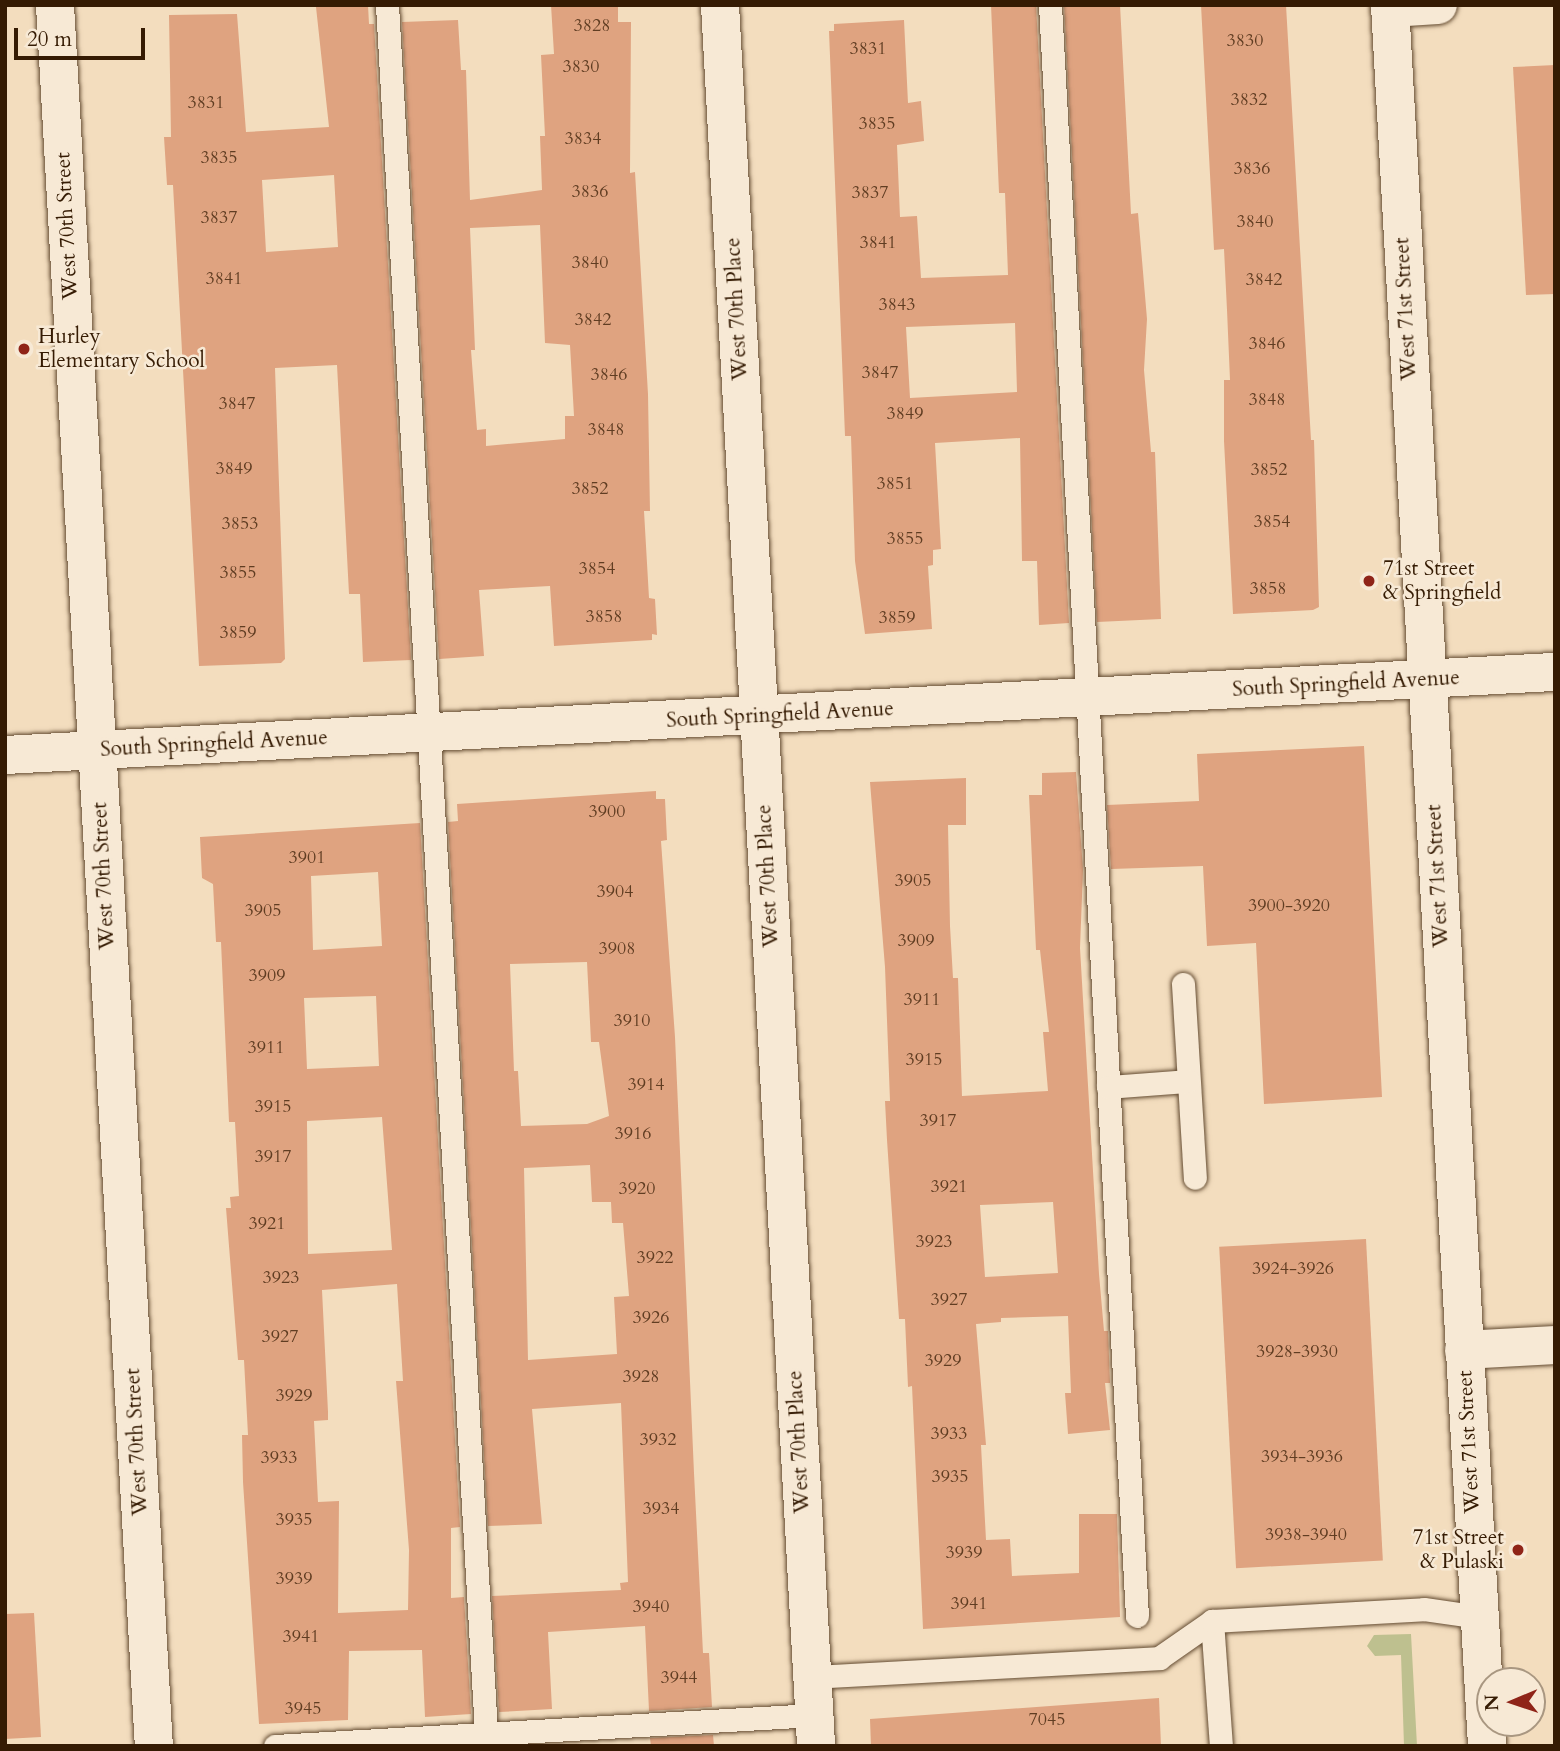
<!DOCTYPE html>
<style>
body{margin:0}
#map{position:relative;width:1560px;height:1751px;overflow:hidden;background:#f3ddbe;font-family:Cardo,serif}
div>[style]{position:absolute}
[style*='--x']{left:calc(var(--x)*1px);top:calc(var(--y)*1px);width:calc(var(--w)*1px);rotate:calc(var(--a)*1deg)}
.green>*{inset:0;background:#bec08f}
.building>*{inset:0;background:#dfa380;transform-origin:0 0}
.roads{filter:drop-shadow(0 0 2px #644c32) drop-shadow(0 0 2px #644c32)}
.service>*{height:23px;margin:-11.5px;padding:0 11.5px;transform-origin:11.5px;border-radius:11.5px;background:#f7e9d5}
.minor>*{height:38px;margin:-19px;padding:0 19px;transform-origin:19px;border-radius:19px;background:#f7e9d5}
.secondary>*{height:38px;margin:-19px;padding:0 19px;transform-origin:19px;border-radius:19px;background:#f7e9d5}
.dots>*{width:19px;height:19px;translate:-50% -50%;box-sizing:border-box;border:4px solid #f7e9d5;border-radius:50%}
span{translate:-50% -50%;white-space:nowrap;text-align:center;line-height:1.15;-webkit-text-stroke:5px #f7e9d5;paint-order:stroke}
.number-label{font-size:18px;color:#603d22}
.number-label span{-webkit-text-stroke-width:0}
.street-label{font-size:21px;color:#351b03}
.poi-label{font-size:21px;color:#351b03}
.left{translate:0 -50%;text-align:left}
.right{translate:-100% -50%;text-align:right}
.frame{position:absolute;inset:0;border:7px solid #351b03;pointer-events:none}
.north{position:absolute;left:1476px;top:1667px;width:70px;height:70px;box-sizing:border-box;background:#f7e9d5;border:2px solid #a99781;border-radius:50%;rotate:268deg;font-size:19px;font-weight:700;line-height:28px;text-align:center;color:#351b03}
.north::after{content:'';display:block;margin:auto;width:24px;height:32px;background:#8f2418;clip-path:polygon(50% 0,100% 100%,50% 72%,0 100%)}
.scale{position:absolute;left:14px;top:28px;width:131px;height:32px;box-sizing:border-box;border:4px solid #351b03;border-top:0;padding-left:9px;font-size:21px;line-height:24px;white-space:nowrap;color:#351b03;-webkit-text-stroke:5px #f7e9d5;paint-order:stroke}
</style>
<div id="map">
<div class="green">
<div style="clip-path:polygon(1411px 1634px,1417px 1746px,1404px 1746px,1401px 1655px,1375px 1656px,1367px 1646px,1374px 1635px)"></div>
</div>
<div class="building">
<div style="clip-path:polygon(evenodd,368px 5px,369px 24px,374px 24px,411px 660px,363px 662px,360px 594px,349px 594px,337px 365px,275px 368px,285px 659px,281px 663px,199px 666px,173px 185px,167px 185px,164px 137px,171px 137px,169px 15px,237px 14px,246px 132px,329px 127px,316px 7px,368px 5px,334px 175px,338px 247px,266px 252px,262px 180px,334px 175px)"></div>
<div style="clip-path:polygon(evenodd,551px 5px,618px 5px,618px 22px,631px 22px,630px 173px,635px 172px,648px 394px,650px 511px,644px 511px,649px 598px,655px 599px,657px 635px,652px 634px,652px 640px,554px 646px,550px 586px,479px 590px,484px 656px,439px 659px,402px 22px,458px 20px,461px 70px,466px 70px,470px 200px,542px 190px,540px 136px,545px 136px,541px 55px,554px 54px,551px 5px,540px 225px,545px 343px,570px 345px,574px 416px,565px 416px,565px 439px,486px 446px,486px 429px,477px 430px,471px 350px,475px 350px,470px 228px,540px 225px)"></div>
<div style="clip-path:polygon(evenodd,991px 5px,1036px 5px,1069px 623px,1039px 625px,1037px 561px,1022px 561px,1020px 438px,935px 443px,941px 549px,933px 550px,933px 565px,928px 566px,932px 629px,865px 634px,855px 561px,851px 436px,845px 436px,829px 31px,834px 31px,834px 24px,904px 20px,908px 103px,921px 101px,924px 141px,897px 145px,900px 217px,917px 216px,921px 278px,1008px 275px,1005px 193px,999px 193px,991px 5px,1015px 323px,1017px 392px,910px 398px,906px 327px,1015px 323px)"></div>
<div style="clip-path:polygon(1064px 5px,1120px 5px,1131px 214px,1138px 213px,1147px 319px,1144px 370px,1151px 452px,1155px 452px,1161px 619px,1097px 622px)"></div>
<div style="clip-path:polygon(1201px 5px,1286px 5px,1311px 440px,1314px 440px,1319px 607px,1313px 610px,1233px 614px,1224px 441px,1224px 380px,1230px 380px,1227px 310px,1224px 249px,1214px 250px)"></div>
<div style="clip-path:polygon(1555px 65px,1555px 294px,1526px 295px,1513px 67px)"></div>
<div style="clip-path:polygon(1364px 746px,1382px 1097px,1264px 1104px,1256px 943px,1207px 946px,1203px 866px,1111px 869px,1107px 805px,1199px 801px,1197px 754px)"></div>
<div style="clip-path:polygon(evenodd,1076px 772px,1083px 870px,1080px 948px,1099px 1274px,1104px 1331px,1108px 1331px,1110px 1383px,1105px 1383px,1110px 1430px,1068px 1434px,1065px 1393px,1071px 1393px,1068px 1316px,1001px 1318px,1001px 1322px,976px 1324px,986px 1445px,981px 1445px,986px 1540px,1010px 1539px,1012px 1576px,1079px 1573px,1079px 1514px,1117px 1514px,1120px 1617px,923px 1629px,912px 1386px,908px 1387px,905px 1319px,899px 1319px,887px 1140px,885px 1101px,890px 1101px,885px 967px,870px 782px,966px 778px,966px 825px,948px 825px,950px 926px,953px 978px,958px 978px,962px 1096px,1048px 1091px,1043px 1032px,1049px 1032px,1040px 950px,1036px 950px,1029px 795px,1042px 795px,1042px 773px,1076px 772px,1053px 1202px,1058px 1273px,985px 1277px,980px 1205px,1053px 1202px)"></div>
<div style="clip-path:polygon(evenodd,656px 791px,656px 799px,665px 799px,667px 840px,661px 841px,675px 1037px,694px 1473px,703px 1653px,709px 1653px,712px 1707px,649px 1711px,645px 1626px,548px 1632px,552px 1709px,499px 1712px,492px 1596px,621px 1590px,620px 1583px,628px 1582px,621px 1403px,532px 1409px,542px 1524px,488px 1526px,448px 822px,458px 821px,457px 804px,656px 791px,587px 962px,591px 1042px,599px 1042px,609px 1116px,587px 1124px,521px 1126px,518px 1071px,514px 1071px,510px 964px,587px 962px,656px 791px,590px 1165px,592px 1202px,611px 1202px,612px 1223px,623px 1223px,629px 1296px,614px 1297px,617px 1354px,528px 1360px,524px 1168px,590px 1165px)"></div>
<div style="clip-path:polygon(evenodd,420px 823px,460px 1527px,451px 1528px,451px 1598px,464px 1597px,471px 1714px,425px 1717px,422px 1650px,349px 1651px,348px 1720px,259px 1724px,243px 1482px,242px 1435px,248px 1435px,244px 1360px,238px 1360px,226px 1208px,231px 1208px,230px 1197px,239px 1196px,235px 1122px,229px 1122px,221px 942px,216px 942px,213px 884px,202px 878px,200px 837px,420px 823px,378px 872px,382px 946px,313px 950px,311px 876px,378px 872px,420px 823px,376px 996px,379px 1066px,307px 1069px,304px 998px,376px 996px,420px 823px,382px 1117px,392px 1250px,308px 1254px,307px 1121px,382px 1117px,420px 823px,397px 1284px,403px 1381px,396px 1381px,409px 1550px,408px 1610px,338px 1613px,339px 1501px,318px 1502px,314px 1421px,328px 1420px,328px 1412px,322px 1290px,397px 1284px)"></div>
<div style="left:1366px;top:1239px;width:322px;height:147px;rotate:87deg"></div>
<div style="clip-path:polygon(34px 1613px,41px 1737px,5px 1739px,5px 1614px)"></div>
<div style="clip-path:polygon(1159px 1698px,1161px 1746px,871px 1746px,870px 1719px)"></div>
<div style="clip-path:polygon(713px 1735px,714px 1746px,651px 1746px,650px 1738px)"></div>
</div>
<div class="roads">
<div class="service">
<div style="--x:387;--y:5;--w:1731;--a:86.72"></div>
<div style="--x:1050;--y:5;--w:1613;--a:86.91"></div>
<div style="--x:1183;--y:984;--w:194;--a:86.5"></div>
<div style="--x:1108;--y:1087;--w:80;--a:-4.3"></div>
<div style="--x:1212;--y:1621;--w:125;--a:85.9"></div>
<div style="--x:812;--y:1677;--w:348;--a:-3.1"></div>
<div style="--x:1159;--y:1658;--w:65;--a:-34.9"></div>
<div style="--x:1212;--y:1621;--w:212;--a:-3.2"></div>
<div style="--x:1424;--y:1609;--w:57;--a:8.1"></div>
<div style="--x:275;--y:1746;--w:541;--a:-3.29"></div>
</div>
<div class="minor">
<div style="--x:55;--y:5;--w:1744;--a:86.75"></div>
<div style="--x:720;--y:5;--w:1744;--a:86.84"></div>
<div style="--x:1390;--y:8;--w:48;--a:-3.6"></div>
<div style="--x:5;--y:755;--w:1552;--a:-3.07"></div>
<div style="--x:1464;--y:1350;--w:91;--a:-3.1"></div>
</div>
<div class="secondary">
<div style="--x:1390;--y:5;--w:1744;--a:86.81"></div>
</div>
</div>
<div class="dots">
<div style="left:24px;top:349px;background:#8f2418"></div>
<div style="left:1369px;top:581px;background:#8f2418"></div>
<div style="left:1518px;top:1550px;background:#8f2418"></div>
</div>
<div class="number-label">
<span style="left:592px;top:26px">3828</span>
<span style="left:1245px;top:41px">3830</span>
<span style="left:868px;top:49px">3831</span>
<span style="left:581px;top:67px">3830</span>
<span style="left:1249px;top:100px">3832</span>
<span style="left:206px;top:103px">3831</span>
<span style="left:877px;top:124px">3835</span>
<span style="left:583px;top:139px">3834</span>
<span style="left:219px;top:158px">3835</span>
<span style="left:1252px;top:169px">3836</span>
<span style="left:590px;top:192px">3836</span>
<span style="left:870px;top:193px">3837</span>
<span style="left:219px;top:218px">3837</span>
<span style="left:1255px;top:222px">3840</span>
<span style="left:878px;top:243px">3841</span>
<span style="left:590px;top:263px">3840</span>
<span style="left:224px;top:279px">3841</span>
<span style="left:1264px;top:280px">3842</span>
<span style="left:897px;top:305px">3843</span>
<span style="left:593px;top:320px">3842</span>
<span style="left:1267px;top:344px">3846</span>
<span style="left:880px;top:373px">3847</span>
<span style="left:609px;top:375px">3846</span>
<span style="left:1267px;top:400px">3848</span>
<span style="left:237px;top:404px">3847</span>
<span style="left:905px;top:414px">3849</span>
<span style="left:606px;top:430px">3848</span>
<span style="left:234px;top:469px">3849</span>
<span style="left:1269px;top:470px">3852</span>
<span style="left:895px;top:484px">3851</span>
<span style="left:590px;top:489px">3852</span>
<span style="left:1272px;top:522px">3854</span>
<span style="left:240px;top:524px">3853</span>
<span style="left:905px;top:539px">3855</span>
<span style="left:597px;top:569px">3854</span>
<span style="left:238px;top:573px">3855</span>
<span style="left:1268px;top:589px">3858</span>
<span style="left:604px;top:617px">3858</span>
<span style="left:897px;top:618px">3859</span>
<span style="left:238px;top:633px">3859</span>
<span style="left:607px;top:812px">3900</span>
<span style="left:307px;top:858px">3901</span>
<span style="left:913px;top:881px">3905</span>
<span style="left:615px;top:892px">3904</span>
<span style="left:1289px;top:906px">3900-3920</span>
<span style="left:263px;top:911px">3905</span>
<span style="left:916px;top:941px">3909</span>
<span style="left:617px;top:949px">3908</span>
<span style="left:267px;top:976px">3909</span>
<span style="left:922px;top:1000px">3911</span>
<span style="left:632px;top:1021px">3910</span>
<span style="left:266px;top:1048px">3911</span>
<span style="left:924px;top:1060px">3915</span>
<span style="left:646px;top:1085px">3914</span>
<span style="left:273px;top:1107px">3915</span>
<span style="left:938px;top:1121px">3917</span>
<span style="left:633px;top:1134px">3916</span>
<span style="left:273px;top:1157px">3917</span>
<span style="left:949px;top:1187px">3921</span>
<span style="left:637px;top:1189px">3920</span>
<span style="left:267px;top:1224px">3921</span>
<span style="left:934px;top:1242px">3923</span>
<span style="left:655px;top:1258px">3922</span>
<span style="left:1293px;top:1269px">3924-3926</span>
<span style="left:281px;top:1278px">3923</span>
<span style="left:949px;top:1300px">3927</span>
<span style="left:651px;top:1318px">3926</span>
<span style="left:280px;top:1337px">3927</span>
<span style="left:1297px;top:1352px">3928-3930</span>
<span style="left:943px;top:1361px">3929</span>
<span style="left:641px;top:1377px">3928</span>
<span style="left:294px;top:1396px">3929</span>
<span style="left:949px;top:1434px">3933</span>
<span style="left:658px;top:1440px">3932</span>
<span style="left:1302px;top:1457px">3934-3936</span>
<span style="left:279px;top:1458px">3933</span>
<span style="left:950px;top:1477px">3935</span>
<span style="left:661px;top:1509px">3934</span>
<span style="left:294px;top:1520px">3935</span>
<span style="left:1306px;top:1535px">3938-3940</span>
<span style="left:964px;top:1553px">3939</span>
<span style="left:294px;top:1579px">3939</span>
<span style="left:969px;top:1604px">3941</span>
<span style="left:651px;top:1607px">3940</span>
<span style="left:301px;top:1637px">3941</span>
<span style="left:679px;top:1678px">3944</span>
<span style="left:303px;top:1709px">3945</span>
<span style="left:1047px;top:1720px">7045</span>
</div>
<div class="street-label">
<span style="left:67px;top:226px;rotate:-93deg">West 70th Street</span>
<span style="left:737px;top:309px;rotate:-93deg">West 70th Place</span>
<span style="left:1406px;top:309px;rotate:-93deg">West 71st Street</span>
<span style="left:1346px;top:684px;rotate:-3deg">South Springfield Avenue</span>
<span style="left:780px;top:715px;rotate:-3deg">South Springfield Avenue</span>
<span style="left:214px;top:744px;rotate:-3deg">South Springfield Avenue</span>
<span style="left:104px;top:876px;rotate:-93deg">West 70th Street</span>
<span style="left:768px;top:876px;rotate:-93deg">West 70th Place</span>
<span style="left:1438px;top:876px;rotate:-93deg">West 71st Street</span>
<span style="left:137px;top:1442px;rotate:-93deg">West 70th Street</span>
<span style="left:799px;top:1442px;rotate:-93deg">West 70th Place</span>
<span style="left:1469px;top:1442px;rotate:-93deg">West 71st Street</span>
</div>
<div class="poi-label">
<span class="left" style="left:38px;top:349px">Hurley<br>Elementary School</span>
<span class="left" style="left:1383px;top:581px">71st Street<br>&amp; Springfield</span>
<span class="right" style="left:1504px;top:1550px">71st Street<br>&amp; Pulaski</span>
</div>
<div class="frame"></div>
<div class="north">N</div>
<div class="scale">20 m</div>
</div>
